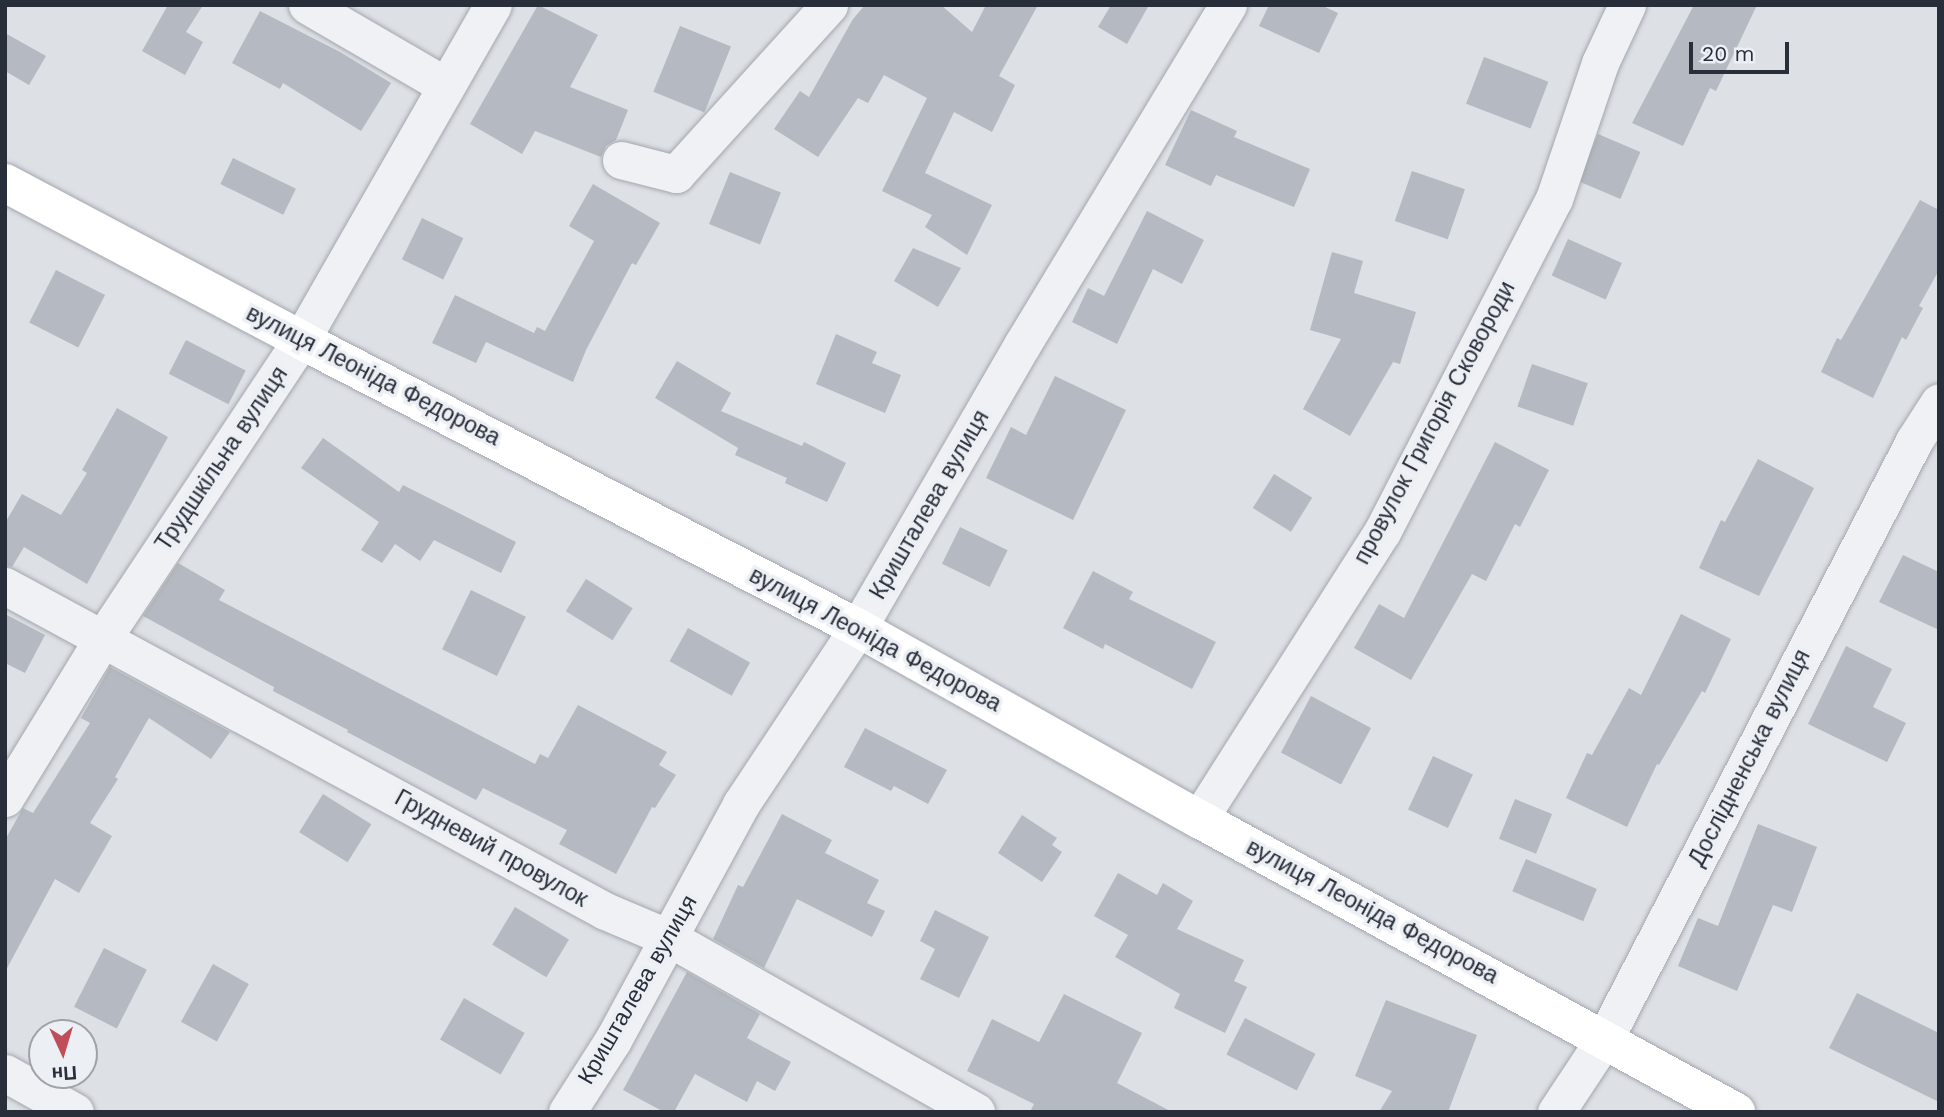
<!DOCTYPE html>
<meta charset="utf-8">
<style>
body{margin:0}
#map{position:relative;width:1944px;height:1117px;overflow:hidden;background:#dde0e5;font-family:"Work Sans",sans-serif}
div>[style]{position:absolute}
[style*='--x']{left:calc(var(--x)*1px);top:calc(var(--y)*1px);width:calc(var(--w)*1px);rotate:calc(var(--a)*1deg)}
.building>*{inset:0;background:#b5b9c1;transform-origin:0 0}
.roads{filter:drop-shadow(0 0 2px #a3a7ae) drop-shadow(0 0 2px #a3a7ae)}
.street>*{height:37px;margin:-18.5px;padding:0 18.5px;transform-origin:18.5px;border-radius:18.5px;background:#eff1f4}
.secondary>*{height:38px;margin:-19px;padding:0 19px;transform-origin:19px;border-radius:19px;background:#fff}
span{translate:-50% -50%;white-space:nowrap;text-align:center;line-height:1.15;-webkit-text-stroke:7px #eceff3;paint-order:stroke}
.street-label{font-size:23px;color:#282e3a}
.frame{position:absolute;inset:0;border:7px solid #282e3a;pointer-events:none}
.north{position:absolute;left:28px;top:1019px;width:70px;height:70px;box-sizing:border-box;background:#eceff3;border:2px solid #9ea2a9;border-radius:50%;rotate:176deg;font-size:19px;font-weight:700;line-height:28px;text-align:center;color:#282e3a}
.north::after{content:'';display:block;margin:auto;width:24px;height:32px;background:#bf4d5a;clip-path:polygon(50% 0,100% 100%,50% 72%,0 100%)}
.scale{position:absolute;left:1689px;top:42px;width:100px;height:32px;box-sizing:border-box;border:4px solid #282e3a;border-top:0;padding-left:9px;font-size:21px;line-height:24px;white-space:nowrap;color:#282e3a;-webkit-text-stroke:5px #eceff3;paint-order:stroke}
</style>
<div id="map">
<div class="building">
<div style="clip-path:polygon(168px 5px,203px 5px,186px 32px,203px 42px,185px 75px,142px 51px)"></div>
<div style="clip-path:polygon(538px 5px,598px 35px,570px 87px,628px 110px,616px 140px,606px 146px,601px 157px,535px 131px,522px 154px,470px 124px)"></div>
<div style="clip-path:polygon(865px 5px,941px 5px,972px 32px,986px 5px,1038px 5px,999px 76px,1015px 85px,992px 132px,954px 112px,925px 173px,992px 205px,967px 255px,925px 227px,932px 215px,882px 191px,927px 98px,884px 75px,868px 103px,858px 98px,818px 157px,774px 129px,800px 91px,809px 97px,853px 19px)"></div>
<div style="clip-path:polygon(1111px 5px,1149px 5px,1127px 44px,1098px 27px)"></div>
<div style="clip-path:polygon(1269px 5px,1321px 5px,1338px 13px,1319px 53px,1259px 26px)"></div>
<div style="clip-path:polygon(1694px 5px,1757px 5px,1716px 91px,1710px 88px,1683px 146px,1632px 123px)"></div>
<div style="clip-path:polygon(260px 11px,340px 52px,391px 83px,361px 131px,283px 83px,280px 89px,232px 63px)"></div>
<div style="left:680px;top:26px;width:55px;height:71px;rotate:22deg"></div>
<div style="clip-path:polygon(5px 33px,46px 56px,29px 85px,5px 71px)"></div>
<div style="left:1484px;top:57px;width:69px;height:50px;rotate:21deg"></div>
<div style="clip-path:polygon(1191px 110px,1237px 131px,1234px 137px,1310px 169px,1294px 207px,1216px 175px,1211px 186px,1165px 165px)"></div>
<div style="left:1598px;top:134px;width:46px;height:51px;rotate:23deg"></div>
<div style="left:233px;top:158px;width:70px;height:29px;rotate:26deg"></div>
<div style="left:1412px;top:171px;width:56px;height:53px;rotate:19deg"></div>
<div style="left:730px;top:172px;width:55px;height:56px;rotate:22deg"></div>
<div style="clip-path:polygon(593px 184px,660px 223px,636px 265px,632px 263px,586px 350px,573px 382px,486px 342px,476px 363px,432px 343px,455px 295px,534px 333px,537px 327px,545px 331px,594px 241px,569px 226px)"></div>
<div style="clip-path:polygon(1920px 200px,1939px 210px,1939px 270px,1919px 306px,1923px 308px,1906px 340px,1902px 337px,1873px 398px,1821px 372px,1837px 338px,1841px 340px)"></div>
<div style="clip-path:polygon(1147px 211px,1204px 240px,1182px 284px,1153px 269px,1117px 344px,1072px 322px,1088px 288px,1104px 296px)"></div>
<div style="left:422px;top:218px;width:46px;height:46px;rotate:26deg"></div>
<div style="left:1568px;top:239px;width:59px;height:40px;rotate:24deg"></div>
<div style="clip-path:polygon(913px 248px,961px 268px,938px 307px,894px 281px)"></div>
<div style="clip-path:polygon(1332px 252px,1363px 261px,1354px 293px,1416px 312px,1400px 364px,1393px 362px,1350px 436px,1303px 409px,1341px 339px,1310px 330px)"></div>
<div style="left:56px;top:270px;width:55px;height:59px;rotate:27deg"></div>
<div style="clip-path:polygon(836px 334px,877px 352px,872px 363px,901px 375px,885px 413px,816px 384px)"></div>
<div style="left:186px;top:340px;width:67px;height:38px;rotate:27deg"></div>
<div style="clip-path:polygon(677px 361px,731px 393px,721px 411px,802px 446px,804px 442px,846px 463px,827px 502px,785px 483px,787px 478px,735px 455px,738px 448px,655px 398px)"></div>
<div style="left:1532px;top:364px;width:59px;height:45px;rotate:19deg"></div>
<div style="clip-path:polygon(1055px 376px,1126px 410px,1073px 520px,986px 478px,1011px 427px,1026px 435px)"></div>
<div style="clip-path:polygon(117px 408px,168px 437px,87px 584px,24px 547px,12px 567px,5px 565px,5px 523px,22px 494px,61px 515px,87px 473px,82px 470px)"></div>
<div style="clip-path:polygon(323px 438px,399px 492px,403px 485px,516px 542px,501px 573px,434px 540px,420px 561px,395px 544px,382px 563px,361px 550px,379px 522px,301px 468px)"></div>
<div style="clip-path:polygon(1495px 442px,1549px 470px,1520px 527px,1515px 524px,1486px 581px,1472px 574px,1411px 680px,1354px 648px,1379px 604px,1404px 618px)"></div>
<div style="clip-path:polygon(1758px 459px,1814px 488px,1759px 596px,1699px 568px,1721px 520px,1725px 522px)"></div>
<div style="left:1274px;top:474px;width:45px;height:40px;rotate:32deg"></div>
<div style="left:960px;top:527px;width:53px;height:41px;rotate:26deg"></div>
<div style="clip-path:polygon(1903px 555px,1939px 572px,1939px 630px,1879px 602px)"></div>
<div style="clip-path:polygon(178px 563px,225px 590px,219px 600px,535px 764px,540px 754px,548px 758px,578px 705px,667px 752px,659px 765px,676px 775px,655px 808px,652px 807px,616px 874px,559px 844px,567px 830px,483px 788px,476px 800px,347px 732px,348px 730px,273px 691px,274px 687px,143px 616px)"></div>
<div style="clip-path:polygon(1093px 571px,1133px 592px,1129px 599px,1216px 642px,1192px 689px,1105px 644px,1103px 649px,1063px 628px)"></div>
<div style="left:586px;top:579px;width:55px;height:38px;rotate:32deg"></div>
<div style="left:471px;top:590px;width:61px;height:66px;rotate:26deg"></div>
<div style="clip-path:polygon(5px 614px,45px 635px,25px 673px,5px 663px)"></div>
<div style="clip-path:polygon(1681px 614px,1731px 639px,1705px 693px,1702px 691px,1659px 765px,1657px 764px,1627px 827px,1566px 798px,1587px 753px,1592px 755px,1629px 688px,1641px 695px)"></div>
<div style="left:688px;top:628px;width:71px;height:38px;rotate:29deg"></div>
<div style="clip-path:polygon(1846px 646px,1892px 669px,1873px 707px,1906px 723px,1887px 762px,1808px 724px)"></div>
<div style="clip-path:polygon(110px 667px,230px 732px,211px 759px,149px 718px,115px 777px,118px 779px,90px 823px,112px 836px,79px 893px,55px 879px,5px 972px,5px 840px,23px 808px,33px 813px,90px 723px,81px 718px)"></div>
<div style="left:1311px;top:696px;width:68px;height:64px;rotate:28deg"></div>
<div style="clip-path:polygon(865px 728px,947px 770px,928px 804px,894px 786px,891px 791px,844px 767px)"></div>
<div style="left:1433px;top:756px;width:44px;height:59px;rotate:25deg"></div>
<div style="left:323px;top:794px;width:57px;height:45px;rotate:32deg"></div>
<div style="left:1515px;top:799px;width:40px;height:43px;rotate:22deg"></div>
<div style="clip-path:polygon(782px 814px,832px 840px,825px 853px,879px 880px,867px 903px,885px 911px,872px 937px,797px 899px,764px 968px,713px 939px,738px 885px,743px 887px)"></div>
<div style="clip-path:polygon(1022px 815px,1057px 838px,1052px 845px,1062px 852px,1042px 882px,998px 853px)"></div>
<div style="clip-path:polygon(1758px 824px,1817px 847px,1792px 912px,1773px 905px,1737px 991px,1678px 966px,1698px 918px,1718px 926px)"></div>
<div style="left:1526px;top:859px;width:77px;height:35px;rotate:23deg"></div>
<div style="clip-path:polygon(1118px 873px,1157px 895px,1163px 883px,1193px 901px,1177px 929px,1244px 960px,1234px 981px,1247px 987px,1225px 1033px,1174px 1008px,1180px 994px,1115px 957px,1128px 935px,1094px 916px)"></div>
<div style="left:515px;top:907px;width:63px;height:44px;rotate:31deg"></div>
<div style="clip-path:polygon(935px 910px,989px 937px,959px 998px,920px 979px,935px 949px,920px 941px)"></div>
<div style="left:104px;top:948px;width:48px;height:66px;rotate:27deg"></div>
<div style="left:213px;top:964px;width:41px;height:66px;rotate:29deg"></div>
<div style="clip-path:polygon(687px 972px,760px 1014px,747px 1038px,791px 1062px,775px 1091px,757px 1081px,747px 1102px,695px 1074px,674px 1112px,664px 1112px,623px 1090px)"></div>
<div style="clip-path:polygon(1857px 993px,1939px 1033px,1939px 1102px,1829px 1048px)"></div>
<div style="clip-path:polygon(1064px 994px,1142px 1033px,1117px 1083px,1172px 1112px,1030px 1112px,1034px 1104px,967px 1071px,992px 1019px,1039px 1042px)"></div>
<div style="left:464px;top:998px;width:70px;height:48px;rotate:30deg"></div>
<div style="clip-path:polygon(1386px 1000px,1477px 1035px,1448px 1112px,1379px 1112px,1392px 1091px,1355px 1076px)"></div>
<div style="left:1245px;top:1018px;width:79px;height:41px;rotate:27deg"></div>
</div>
<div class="roads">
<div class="street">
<div style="--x:307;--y:5;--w:161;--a:30.2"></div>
<div style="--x:621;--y:160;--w:57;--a:14.3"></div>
<div style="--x:676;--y:174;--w:228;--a:-47.8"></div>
<div style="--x:5;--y:586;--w:682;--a:28.44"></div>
<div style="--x:605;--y:911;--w:69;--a:22.9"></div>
<div style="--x:669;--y:938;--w:353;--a:29.5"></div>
<div style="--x:5;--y:798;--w:188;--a:-58.5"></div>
<div style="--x:103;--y:638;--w:358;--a:-56.4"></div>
<div style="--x:301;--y:340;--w:386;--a:-60.2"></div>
<div style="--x:1199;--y:819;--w:340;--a:-57.5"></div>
<div style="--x:1382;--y:532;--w:375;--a:-62.7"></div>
<div style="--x:1554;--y:199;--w:144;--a:-71.3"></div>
<div style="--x:1600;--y:63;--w:64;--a:-65"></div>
<div style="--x:5;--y:1073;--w:80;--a:29.1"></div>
<div style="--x:567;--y:1112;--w:85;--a:-57.4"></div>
<div style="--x:613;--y:1040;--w:268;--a:-61.5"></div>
<div style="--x:741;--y:804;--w:211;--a:-56.4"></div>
<div style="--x:858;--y:628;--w:327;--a:-59.9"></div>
<div style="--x:1022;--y:345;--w:398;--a:-58.8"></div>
<div style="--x:1556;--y:1112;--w:89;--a:-56.5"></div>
<div style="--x:1605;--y:1038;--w:672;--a:-62.63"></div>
<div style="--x:1914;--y:441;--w:46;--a:-57.3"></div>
</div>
<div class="secondary">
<div style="--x:5;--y:183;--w:335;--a:27.9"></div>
<div style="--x:301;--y:340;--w:627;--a:27.34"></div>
<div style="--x:858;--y:628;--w:391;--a:29.3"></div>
<div style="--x:1199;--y:819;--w:612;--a:28.62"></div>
</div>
</div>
<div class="street-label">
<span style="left:373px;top:376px;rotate:27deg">вулиця Леоніда Федорова</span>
<span style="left:1435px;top:423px;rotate:-62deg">провулок Григорія Сковороди</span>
<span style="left:222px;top:459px;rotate:-56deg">Трудшкільна вулиця</span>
<span style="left:930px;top:505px;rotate:-60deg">Кришталева вулиця</span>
<span style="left:875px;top:640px;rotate:28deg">вулиця Леоніда Федорова</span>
<span style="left:1750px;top:758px;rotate:-63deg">Дослідненська вулиця</span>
<span style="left:491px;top:849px;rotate:29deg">Грудневий провулок</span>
<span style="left:1372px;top:912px;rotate:28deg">вулиця Леоніда Федорова</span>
<span style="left:638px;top:990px;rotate:-60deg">Кришталева вулиця</span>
</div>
<div class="frame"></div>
<div class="north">Пн</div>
<div class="scale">20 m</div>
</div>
